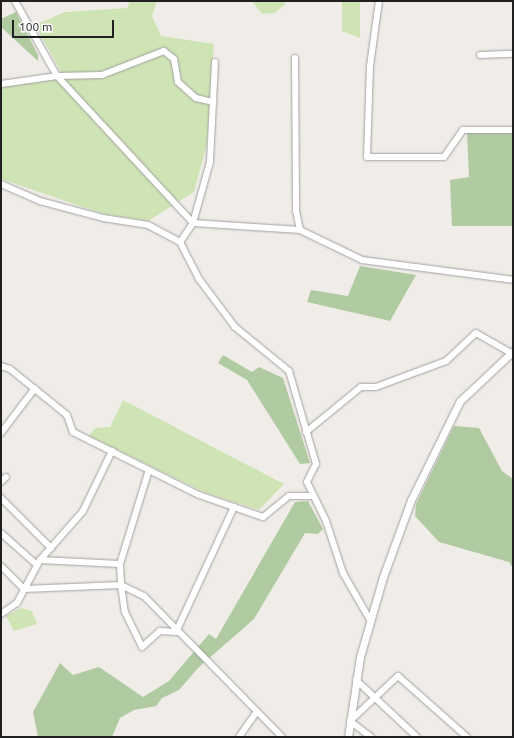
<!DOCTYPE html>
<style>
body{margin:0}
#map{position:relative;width:514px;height:738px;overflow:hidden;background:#f0ede8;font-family:Ubuntu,sans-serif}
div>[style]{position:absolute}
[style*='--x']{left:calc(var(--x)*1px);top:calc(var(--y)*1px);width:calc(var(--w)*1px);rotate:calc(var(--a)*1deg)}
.grass>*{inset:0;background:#cfe4b4}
.forest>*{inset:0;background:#b0caa1}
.roads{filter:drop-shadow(0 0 1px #a1a1a1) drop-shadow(0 0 1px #a1a1a1)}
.minor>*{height:6px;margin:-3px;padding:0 3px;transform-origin:3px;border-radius:3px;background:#fff}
.tertiary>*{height:7px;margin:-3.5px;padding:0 3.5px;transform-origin:3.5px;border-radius:3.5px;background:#fff}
span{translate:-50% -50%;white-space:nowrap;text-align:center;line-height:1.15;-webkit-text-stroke:4px #fff;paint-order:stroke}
.frame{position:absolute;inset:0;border:2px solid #202020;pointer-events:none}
.scale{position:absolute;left:12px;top:20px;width:102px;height:18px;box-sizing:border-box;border:2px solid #202020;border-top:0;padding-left:5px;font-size:12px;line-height:14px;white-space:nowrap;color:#202020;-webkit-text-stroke:3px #fff;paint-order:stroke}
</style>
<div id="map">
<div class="grass">
<div style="clip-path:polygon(130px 1px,157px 1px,152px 16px,161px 36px,214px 44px,207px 144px,194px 192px,148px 221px,104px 214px,1px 179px,1px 87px,61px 72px,35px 25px,65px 12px,127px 8px)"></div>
<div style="clip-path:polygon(252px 1px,285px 1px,285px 4px,275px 13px,262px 14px)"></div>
<div style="clip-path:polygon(342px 1px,360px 1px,360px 38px,342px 31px)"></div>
<div style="clip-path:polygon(123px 400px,284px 484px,259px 510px,204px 492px,89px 436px,95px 428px,110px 427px)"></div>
<div style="clip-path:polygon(21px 608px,32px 611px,37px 624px,14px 631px,6px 616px)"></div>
</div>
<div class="forest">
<div style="clip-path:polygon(16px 12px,38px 55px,38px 61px,1px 27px,1px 19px)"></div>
<div style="clip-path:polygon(467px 133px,513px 133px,513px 226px,452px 226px,450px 180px,469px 177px)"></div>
<div style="clip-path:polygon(360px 266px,416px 275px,390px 321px,307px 302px,311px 290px,348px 296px)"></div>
<div style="clip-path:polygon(223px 355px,252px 372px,259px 367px,283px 378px,310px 463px,300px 464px,247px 380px,218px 363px)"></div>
<div style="clip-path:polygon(454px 426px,479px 428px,502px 471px,513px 479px,513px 568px,509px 562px,439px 542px,415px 516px,416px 504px)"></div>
<div style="clip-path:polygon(308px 501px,323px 529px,318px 534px,305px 533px,254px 619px,198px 668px,179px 690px,162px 698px,156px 706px,134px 710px,120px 718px,112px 737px,38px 737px,33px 712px,60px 663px,73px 675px,99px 667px,143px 697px,169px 681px,209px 634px,216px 639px,295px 502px)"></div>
</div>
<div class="roads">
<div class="minor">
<div style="--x:15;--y:1;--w:86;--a:60.8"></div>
<div style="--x:57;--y:76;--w:200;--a:47.2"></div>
<div style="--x:193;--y:223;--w:23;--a:124"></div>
<div style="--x:180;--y:242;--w:42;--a:62.8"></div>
<div style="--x:199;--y:279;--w:60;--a:53.1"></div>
<div style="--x:235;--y:327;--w:70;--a:39.2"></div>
<div style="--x:289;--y:371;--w:97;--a:73.8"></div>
<div style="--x:316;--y:464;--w:20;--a:117"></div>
<div style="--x:307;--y:482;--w:43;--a:64"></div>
<div style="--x:326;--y:521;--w:55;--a:71.9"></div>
<div style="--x:343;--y:573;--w:54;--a:60.1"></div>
<div style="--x:379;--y:1;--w:66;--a:97.9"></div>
<div style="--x:370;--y:66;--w:91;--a:91.9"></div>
<div style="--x:367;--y:157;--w:77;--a:0"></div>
<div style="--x:444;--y:157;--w:33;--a:-55"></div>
<div style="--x:463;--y:130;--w:50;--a:0"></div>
<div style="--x:480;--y:55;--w:33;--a:-2"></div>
<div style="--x:295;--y:58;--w:153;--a:89.6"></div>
<div style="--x:296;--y:211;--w:19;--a:78"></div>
<div style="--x:300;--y:230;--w:69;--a:25.8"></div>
<div style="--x:362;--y:260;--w:152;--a:7.5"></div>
<div style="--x:215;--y:62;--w:100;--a:92.9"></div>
<div style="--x:210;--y:162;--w:63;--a:105.6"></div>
<div style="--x:193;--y:223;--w:107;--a:3.7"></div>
<div style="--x:1;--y:84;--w:57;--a:-8.1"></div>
<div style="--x:57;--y:76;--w:45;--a:-1.3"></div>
<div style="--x:102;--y:75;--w:66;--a:-21.2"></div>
<div style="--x:164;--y:51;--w:13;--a:39"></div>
<div style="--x:174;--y:59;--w:23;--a:80"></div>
<div style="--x:178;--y:82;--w:24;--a:42"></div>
<div style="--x:196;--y:98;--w:18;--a:13"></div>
<div style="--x:1;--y:184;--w:43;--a:23.6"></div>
<div style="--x:40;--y:201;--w:65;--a:15.1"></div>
<div style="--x:103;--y:218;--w:46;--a:8.8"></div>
<div style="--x:148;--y:225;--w:36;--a:28"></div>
<div style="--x:1;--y:366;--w:9;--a:18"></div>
<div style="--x:10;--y:369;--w:73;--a:38.9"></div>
<div style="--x:67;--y:415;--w:18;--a:71"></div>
<div style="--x:73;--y:432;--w:141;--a:26.6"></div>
<div style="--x:199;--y:495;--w:68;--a:19"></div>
<div style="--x:263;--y:517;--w:33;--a:-39"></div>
<div style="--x:289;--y:496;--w:25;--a:0"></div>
<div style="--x:306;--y:432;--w:71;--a:-39.3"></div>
<div style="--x:361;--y:387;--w:15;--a:0"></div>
<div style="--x:376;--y:387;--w:75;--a:-20.4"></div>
<div style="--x:446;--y:361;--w:41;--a:-43"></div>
<div style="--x:476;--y:333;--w:40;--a:29.7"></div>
<div style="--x:1;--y:433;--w:56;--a:-52.9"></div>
<div style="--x:1;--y:482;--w:7;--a:-45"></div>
<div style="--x:1;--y:498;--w:71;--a:45"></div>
<div style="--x:1;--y:533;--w:48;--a:41.6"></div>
<div style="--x:40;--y:560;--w:80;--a:2.9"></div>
<div style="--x:120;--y:564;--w:21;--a:87"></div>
<div style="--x:121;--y:585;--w:25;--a:26"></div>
<div style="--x:144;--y:596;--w:197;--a:45.6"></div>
<div style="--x:120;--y:564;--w:98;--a:-72.9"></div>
<div style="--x:1;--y:566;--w:33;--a:45"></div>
<div style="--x:24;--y:589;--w:97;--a:-2.4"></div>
<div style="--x:121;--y:585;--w:27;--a:82"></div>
<div style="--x:125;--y:612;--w:39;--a:64"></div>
<div style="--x:142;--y:647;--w:24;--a:-42"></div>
<div style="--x:160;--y:631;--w:16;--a:4"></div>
<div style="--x:176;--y:632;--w:138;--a:-65.1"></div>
<div style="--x:1;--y:614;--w:19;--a:-35"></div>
<div style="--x:17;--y:603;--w:49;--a:-61.9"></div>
<div style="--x:40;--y:560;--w:65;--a:-48.7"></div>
<div style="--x:83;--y:511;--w:67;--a:-64.2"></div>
<div style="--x:356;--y:680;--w:83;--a:43.1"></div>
<div style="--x:239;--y:737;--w:29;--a:-55"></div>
<div style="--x:371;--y:737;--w:26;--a:-143"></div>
<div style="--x:350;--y:721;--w:66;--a:-43.2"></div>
<div style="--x:398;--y:676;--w:92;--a:41.5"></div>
</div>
<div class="tertiary">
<div style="--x:348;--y:737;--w:81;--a:-81.5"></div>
<div style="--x:360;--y:657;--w:83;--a:-74"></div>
<div style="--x:383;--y:577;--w:82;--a:-70"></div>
<div style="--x:411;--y:500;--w:110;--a:-63.7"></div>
<div style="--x:460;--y:401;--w:73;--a:-43.3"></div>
</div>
</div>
<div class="frame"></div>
<div class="scale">100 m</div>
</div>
